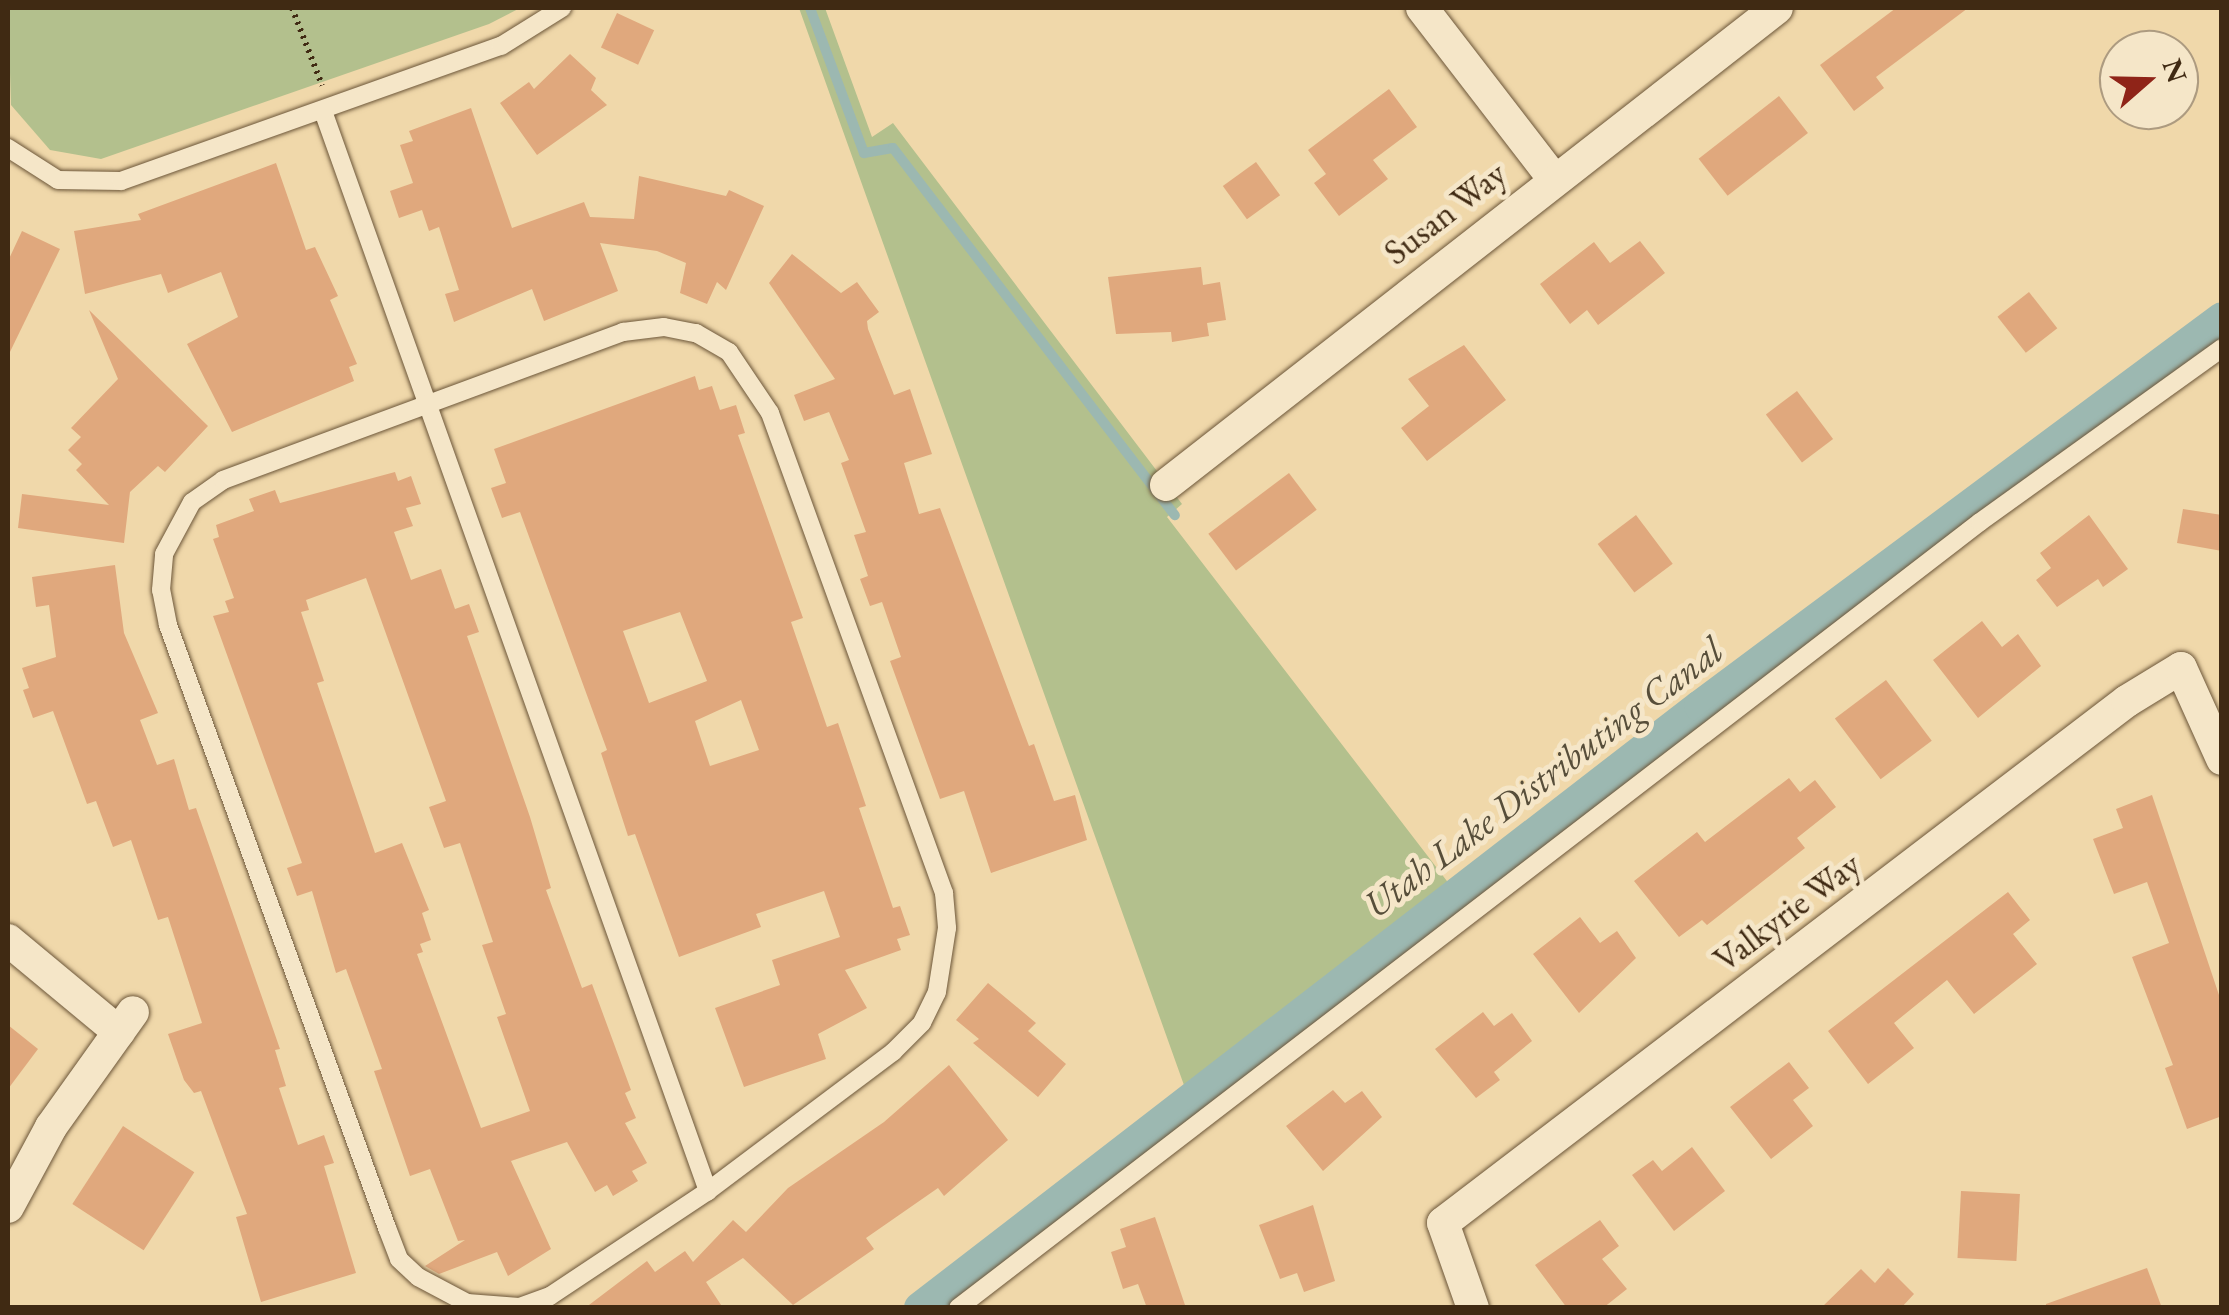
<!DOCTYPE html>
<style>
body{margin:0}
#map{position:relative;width:2229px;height:1315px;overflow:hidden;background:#f0d8aa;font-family:"EB Garamond",serif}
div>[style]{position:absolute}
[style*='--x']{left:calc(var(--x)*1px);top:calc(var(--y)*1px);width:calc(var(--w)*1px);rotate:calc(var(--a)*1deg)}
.green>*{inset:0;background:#b3c08d}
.stream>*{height:10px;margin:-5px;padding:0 5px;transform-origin:5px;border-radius:5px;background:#9cb8b1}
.canal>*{height:32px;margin:-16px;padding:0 16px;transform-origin:16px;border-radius:16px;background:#9cb8b1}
.building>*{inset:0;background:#e0a87d;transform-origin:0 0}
.path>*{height:6px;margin-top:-3px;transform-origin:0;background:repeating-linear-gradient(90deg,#402a13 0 2.5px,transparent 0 7.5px)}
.roads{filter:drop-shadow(0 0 2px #6c5639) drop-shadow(0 0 2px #6c5639)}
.lane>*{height:18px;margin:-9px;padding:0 9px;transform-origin:9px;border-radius:9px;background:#f5e6c8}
.street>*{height:32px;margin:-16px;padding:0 16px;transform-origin:16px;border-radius:16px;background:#f5e6c8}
span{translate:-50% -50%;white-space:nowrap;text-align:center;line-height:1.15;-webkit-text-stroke:10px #f5e6c8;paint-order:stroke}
.street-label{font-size:35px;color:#402a13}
.water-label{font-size:38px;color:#574e3a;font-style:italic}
.frame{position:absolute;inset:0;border:10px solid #402a13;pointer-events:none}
.north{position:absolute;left:2099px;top:30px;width:100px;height:100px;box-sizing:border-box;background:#f5e6c8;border:2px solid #ad9b80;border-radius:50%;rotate:70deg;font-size:28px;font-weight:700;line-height:40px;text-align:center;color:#402a13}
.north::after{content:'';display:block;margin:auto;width:35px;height:45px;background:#8f2418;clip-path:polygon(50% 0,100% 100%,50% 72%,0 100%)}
</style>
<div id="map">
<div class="green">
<div style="clip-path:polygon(8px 8px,520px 8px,489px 24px,101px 159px,50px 150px,11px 105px)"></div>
<div style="clip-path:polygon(799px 8px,825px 8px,872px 137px,893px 123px,1182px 504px,1167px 517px,1450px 885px,1185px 1088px)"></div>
</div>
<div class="stream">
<div style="--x:810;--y:8;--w:155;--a:69.6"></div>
<div style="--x:864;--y:153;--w:29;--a:-10"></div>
<div style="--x:893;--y:148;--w:463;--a:52.5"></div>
</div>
<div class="canal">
<div style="--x:920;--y:1308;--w:985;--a:-37.66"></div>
<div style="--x:1700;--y:706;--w:650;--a:-36.62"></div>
</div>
<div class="building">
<div style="clip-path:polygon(1896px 8px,1968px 8px,1876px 77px,1884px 88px,1854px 111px,1820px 65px)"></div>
<div style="left:617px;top:13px;width:41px;height:38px;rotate:25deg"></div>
<div style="clip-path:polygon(570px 54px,596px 78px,591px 90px,607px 105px,537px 155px,500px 103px,529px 82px,534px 89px)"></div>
<div style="clip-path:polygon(1389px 89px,1417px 127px,1373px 160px,1388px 179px,1339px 216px,1314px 183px,1326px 174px,1308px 150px)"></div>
<div style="left:1779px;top:96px;width:47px;height:102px;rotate:52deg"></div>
<div style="clip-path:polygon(471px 108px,512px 228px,584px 202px,590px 217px,634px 219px,639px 176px,726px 196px,729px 190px,764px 206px,726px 290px,717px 282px,707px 304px,680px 293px,686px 263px,657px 251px,600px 243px,618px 291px,544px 321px,532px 289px,454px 322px,445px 294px,459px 290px,439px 227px,429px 231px,422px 210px,399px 218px,390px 191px,413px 183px,400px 145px,413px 141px,409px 131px)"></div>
<div style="left:1256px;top:162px;width:41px;height:41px;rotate:54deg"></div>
<div style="clip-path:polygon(276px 163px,306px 250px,315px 247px,338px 296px,330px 300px,357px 364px,349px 367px,354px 381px,232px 432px,187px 344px,238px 317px,221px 272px,168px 293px,161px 274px,85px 294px,74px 231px,141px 220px,138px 214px)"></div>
<div style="clip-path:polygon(22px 231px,60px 249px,8px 356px,8px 261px)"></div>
<div style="clip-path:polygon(1640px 241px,1665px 273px,1598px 325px,1587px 310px,1570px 324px,1540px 284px,1594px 242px,1610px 263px)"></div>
<div style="clip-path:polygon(792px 254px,841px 293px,857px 282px,879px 312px,867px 321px,868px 329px,894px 395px,910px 389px,932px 454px,904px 463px,919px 514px,940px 508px,1029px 746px,1034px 744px,1054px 801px,1075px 795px,1087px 840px,991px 873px,964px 791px,940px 799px,890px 661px,901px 657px,882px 602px,870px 606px,860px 579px,868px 576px,854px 535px,866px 532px,841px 463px,849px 460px,829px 412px,804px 421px,794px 395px,835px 379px,769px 283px)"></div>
<div style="clip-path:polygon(1201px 267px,1203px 285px,1220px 282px,1226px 320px,1207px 323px,1209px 336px,1172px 342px,1171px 332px,1116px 334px,1108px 277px)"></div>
<div style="left:2029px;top:292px;width:46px;height:40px;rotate:52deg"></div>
<div style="clip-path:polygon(89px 310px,208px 426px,165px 472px,158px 466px,130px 492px,124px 543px,18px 528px,22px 494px,109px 505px,76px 470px,82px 464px,68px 450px,81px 437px,71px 428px,118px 379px)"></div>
<div style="clip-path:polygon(1464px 345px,1506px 400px,1427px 461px,1401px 428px,1429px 406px,1408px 379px)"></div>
<div style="clip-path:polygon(evenodd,695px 376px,699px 390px,712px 386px,720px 410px,736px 405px,745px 433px,738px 435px,803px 618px,791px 622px,827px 727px,838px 723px,866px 806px,859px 808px,893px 908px,900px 906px,910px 935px,897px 939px,901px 950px,845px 970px,867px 1008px,818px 1034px,826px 1059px,744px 1087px,715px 1008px,780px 985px,772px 960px,840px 937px,824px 891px,756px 914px,761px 927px,679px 957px,635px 834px,628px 836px,601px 753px,607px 750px,520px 512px,502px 518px,491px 488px,506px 483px,494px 449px,695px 376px,680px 612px,707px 681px,649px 703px,623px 631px,680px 612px,695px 376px,741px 700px,759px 750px,710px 766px,695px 721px,741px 700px)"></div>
<div style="left:1797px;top:391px;width:60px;height:39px;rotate:53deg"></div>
<div style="clip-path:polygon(evenodd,395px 472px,398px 481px,411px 476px,421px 504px,406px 508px,413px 526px,394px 532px,411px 580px,441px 569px,455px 609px,469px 604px,479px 632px,467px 636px,530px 817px,551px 888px,546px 890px,582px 988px,592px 984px,631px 1090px,625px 1093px,636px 1118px,625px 1123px,647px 1163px,632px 1171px,638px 1181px,613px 1196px,607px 1185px,595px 1192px,567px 1142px,511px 1161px,551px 1249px,508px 1276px,497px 1252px,439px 1274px,425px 1266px,465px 1240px,458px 1241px,430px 1169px,410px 1176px,374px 1071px,382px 1069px,346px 969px,336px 973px,312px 891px,297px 896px,287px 868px,302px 863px,213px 616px,229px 612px,225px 601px,234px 598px,213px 539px,219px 537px,216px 525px,254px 511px,249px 499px,275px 490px,280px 503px,395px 472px,366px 578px,446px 801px,429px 807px,444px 848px,460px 843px,493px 942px,482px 945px,506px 1014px,497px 1017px,530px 1111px,481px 1128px,417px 954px,423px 952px,420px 944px,431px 940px,422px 913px,429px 910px,402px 843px,375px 853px,317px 683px,324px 681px,301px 612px,309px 610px,306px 600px,366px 578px)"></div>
<div style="left:1289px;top:473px;width:46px;height:101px;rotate:53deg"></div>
<div style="clip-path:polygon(2183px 509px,2222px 515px,2222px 551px,2177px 543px)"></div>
<div style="left:1636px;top:515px;width:61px;height:48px;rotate:53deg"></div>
<div style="clip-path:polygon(2089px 515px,2128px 569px,2103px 587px,2098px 579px,2057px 607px,2036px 580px,2051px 568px,2040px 553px)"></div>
<div style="clip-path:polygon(115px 565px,124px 633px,158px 713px,140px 720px,157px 765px,174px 759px,189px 810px,196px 808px,280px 1049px,275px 1050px,286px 1086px,279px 1088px,298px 1145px,324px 1135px,334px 1163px,324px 1166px,356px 1273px,261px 1302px,236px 1217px,247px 1214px,201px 1091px,194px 1093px,184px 1080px,168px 1034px,202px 1023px,168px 917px,158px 920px,131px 840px,113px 847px,96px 801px,87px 804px,53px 711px,33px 718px,23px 690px,29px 688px,22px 668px,56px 657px,49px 605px,36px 607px,32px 577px)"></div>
<div style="clip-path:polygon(1982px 621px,2002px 647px,2018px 634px,2041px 666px,1978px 718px,1933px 660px)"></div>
<div style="left:1886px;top:680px;width:76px;height:64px;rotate:53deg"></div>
<div style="clip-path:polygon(1789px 778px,1800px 792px,1815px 780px,1836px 807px,1797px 838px,1805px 848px,1707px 925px,1702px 920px,1679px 937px,1634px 881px,1697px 832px,1705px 842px)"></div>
<div style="clip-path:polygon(2152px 795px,2222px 1004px,2222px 1116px,2187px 1129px,2165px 1068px,2173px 1065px,2132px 957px,2169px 943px,2147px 882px,2114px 894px,2093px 839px,2123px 828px,2116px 809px)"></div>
<div style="clip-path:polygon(2008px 892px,2030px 920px,2013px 934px,2037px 964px,1974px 1014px,1947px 980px,1894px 1023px,1914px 1048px,1868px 1084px,1828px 1031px)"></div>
<div style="clip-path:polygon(1580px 917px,1600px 943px,1617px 931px,1636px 958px,1579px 1013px,1533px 954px)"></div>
<div style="clip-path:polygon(988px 983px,1036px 1023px,1028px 1031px,1066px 1064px,1038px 1097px,973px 1043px,979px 1039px,956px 1020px)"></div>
<div style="clip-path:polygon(1483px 1012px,1494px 1026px,1512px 1013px,1532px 1041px,1494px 1072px,1500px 1080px,1476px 1098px,1435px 1049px)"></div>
<div style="clip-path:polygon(8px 1025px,38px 1049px,8px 1089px)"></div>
<div style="clip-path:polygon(1789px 1062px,1809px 1088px,1793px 1100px,1813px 1126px,1771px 1159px,1730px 1107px)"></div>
<div style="clip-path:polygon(949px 1065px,1008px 1140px,944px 1196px,938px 1188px,866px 1238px,874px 1249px,793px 1305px,743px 1258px,706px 1282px,723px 1308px,585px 1308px,647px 1261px,655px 1272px,685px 1251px,693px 1262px,733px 1220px,746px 1232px,788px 1188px,884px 1122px)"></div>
<div style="clip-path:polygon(1333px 1090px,1345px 1103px,1362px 1091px,1382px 1117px,1323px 1171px,1286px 1126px)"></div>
<div style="left:123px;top:1126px;width:85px;height:93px;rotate:33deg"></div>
<div style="clip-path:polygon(1692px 1147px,1725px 1191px,1674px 1231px,1632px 1175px,1653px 1160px,1662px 1171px)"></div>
<div style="left:1961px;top:1191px;width:59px;height:67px;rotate:3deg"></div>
<div style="clip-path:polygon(1313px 1205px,1335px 1281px,1304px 1292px,1297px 1273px,1280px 1279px,1259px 1225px)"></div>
<div style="clip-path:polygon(1155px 1217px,1186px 1308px,1147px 1308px,1138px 1284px,1123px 1289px,1111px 1252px,1126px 1247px,1120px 1229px)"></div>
<div style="clip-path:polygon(1600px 1220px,1619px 1246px,1602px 1259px,1627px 1289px,1603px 1308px,1567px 1308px,1535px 1265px)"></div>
<div style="clip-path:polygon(1888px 1268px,1914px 1294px,1901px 1308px,1821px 1308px,1861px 1269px,1875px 1283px)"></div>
<div style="clip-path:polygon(2147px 1268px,2162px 1308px,2046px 1308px,2046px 1304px)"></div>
</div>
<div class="path">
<div style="--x:292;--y:8;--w:83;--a:68.7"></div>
</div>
<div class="roads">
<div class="lane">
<div style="--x:323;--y:111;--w:1147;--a:70.38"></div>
<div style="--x:8;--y:148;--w:59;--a:32.6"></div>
<div style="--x:58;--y:180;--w:63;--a:0.9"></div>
<div style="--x:121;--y:181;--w:403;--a:-19.6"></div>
<div style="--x:501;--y:46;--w:72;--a:-31.9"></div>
<div style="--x:664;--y:327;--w:33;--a:11"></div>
<div style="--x:696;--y:333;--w:38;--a:30"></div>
<div style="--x:729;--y:352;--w:73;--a:56.1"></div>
<div style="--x:770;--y:413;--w:511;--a:70.07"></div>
<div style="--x:944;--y:893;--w:35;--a:85"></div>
<div style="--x:947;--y:928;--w:65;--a:98.9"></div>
<div style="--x:937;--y:992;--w:34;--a:116"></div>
<div style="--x:922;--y:1023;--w:41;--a:135"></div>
<div style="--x:893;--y:1052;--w:231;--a:143.1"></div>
<div style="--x:708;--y:1191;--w:190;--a:146.4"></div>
<div style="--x:550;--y:1296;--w:33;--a:160"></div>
<div style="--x:519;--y:1307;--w:52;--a:-175.6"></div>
<div style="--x:467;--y:1303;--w:55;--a:-152"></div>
<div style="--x:418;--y:1277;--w:26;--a:-137"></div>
<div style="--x:399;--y:1259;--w:33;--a:-111"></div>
<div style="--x:387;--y:1228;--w:642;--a:-109.96"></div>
<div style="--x:168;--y:625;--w:36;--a:-101"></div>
<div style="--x:161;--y:590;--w:36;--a:-85"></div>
<div style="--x:164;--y:554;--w:59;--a:-61.7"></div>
<div style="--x:192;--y:502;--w:38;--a:-35"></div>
<div style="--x:223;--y:480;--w:427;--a:-20.3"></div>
<div style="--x:623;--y:332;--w:41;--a:-7"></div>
<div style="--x:958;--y:1308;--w:1289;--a:-37.56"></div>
<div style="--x:1980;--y:522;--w:298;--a:-35.7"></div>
</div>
<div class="street">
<div style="--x:1422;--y:8;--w:215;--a:52.4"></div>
<div style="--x:1166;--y:485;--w:775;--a:-37.98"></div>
<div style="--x:8;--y:940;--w:144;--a:39.7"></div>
<div style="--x:8;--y:1207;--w:91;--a:-61.7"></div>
<div style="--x:51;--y:1127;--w:141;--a:-54.5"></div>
<div style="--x:1473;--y:1308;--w:90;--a:-109.4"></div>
<div style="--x:1443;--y:1223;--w:860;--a:-37.35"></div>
<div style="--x:2127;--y:701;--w:63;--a:-31.4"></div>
<div style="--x:2181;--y:668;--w:100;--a:65.7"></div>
</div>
</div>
<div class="street-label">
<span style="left:1445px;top:213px;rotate:-38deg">Susan Way</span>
<span style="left:1787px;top:912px;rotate:-37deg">Valkyrie Way</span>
</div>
<div class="water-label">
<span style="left:1543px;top:777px;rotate:-37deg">Utah Lake Distributing Canal</span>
</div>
<div class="frame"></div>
<div class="north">N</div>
</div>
